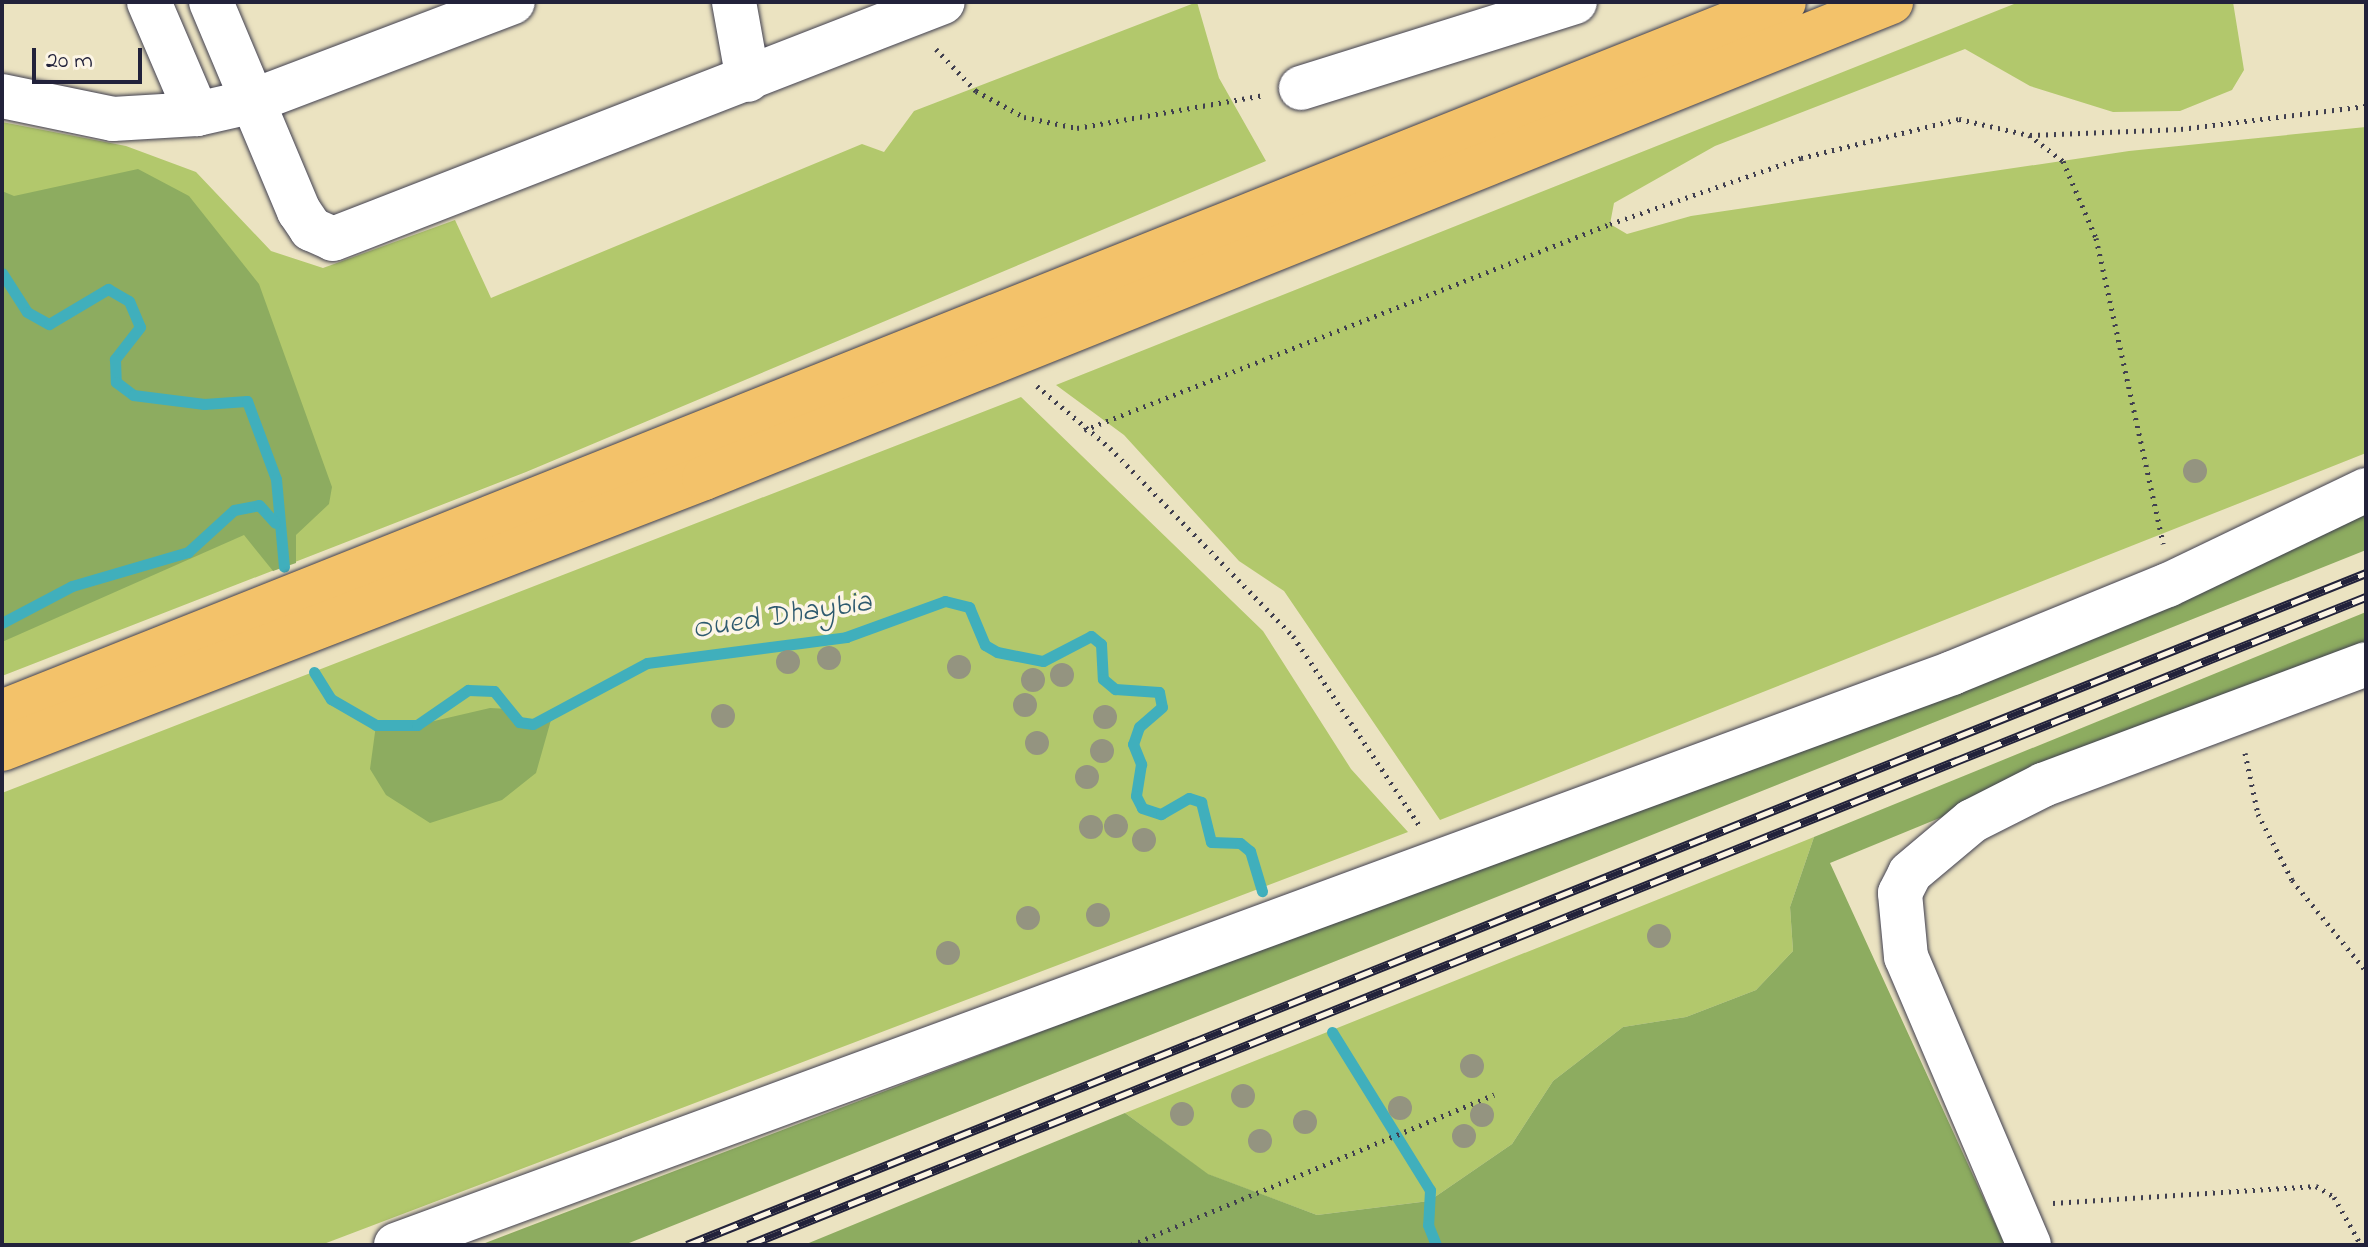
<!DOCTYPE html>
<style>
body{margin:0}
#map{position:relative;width:2368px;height:1247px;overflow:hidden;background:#ebe3c1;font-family:"Indie Flower",sans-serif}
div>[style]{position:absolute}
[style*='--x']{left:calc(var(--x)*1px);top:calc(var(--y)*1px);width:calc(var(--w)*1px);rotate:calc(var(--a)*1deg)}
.green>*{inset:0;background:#b2c86c}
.forest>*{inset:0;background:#8dac60}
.stream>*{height:11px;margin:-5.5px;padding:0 5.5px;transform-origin:5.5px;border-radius:5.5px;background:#40afbc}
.path>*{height:5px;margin-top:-2.5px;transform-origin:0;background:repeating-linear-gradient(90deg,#403f4f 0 2px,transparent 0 8px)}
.roads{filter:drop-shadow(0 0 2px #403f4f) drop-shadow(0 0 2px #403f4f)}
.minor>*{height:44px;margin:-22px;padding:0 22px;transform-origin:22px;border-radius:22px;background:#fff}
.major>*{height:44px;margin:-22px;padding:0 22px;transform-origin:22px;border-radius:22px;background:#f3c26a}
.rail>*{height:9px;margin-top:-4.5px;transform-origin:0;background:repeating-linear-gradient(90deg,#fcf5e5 0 18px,#22223b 0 36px);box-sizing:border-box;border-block:2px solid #22223b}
.trees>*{width:24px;height:24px;margin:-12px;border-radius:50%;background:#949480}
span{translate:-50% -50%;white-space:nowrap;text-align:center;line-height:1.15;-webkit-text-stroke:7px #fcf5e5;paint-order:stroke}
.water-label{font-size:30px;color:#2e5a6f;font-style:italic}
.frame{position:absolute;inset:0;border:4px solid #22223b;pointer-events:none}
.scale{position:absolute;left:32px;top:48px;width:110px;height:36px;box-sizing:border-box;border:4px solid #22223b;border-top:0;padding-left:10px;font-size:24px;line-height:28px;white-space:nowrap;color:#22223b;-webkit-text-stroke:6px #fcf5e5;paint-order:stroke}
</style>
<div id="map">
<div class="green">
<div style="clip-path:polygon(1197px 2px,1219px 78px,1266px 161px,526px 472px,2px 676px,2px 122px,126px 146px,196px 172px,271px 251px,323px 268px,455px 220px,491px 298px,862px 144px,884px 152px,914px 111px)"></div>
<div style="clip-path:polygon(2019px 2px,2233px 2px,2244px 70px,2232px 90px,2180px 111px,2113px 112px,2030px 86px,1965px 49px,1715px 146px,1614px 203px,1610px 224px,1627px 234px,1691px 216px,2129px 151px,2366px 127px,2366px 453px,1440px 820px,1284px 591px,1239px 561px,1124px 435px,1056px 385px)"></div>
<div style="clip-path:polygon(1021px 397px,1263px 631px,1351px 769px,1408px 832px,321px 1245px,2px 1245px,2px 793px)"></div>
<div style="clip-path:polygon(1814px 837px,1790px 907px,1793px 951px,1756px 990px,1686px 1017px,1623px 1027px,1553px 1081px,1512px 1144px,1429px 1201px,1317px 1215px,1207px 1174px,1125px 1113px)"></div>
</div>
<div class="forest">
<div style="clip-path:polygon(138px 169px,189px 196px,259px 284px,332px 487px,329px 504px,296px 535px,296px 563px,273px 571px,244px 535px,2px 642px,2px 191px,14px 196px)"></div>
<div style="clip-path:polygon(2366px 509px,2366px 550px,624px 1245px,480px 1245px,1198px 972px)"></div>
<div style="clip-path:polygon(2366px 612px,2366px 643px,1830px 863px,2005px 1245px,804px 1245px,1125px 1113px,1208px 1174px,1317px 1215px,1429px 1201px,1512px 1144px,1553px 1081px,1623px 1027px,1686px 1017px,1756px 990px,1793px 951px,1790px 907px,1814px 837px)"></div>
<div style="clip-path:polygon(490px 708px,509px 709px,520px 722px,551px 720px,536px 773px,502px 800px,430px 823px,386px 795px,370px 769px,376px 725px,417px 725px)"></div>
</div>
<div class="stream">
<div style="--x:2;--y:273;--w:46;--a:57.3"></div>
<div style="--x:27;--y:312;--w:25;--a:29"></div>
<div style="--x:49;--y:324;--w:69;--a:-30.7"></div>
<div style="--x:108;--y:289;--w:24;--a:30"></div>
<div style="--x:129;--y:301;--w:28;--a:67"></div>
<div style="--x:140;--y:327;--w:41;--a:128"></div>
<div style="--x:115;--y:359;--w:23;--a:88"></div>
<div style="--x:116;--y:382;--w:21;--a:37"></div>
<div style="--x:133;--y:395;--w:72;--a:7.2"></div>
<div style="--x:204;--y:404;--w:43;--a:-4"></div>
<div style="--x:247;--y:401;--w:83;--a:69.6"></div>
<div style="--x:276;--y:479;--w:88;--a:84.8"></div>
<div style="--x:2;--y:623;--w:79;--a:-27.9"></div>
<div style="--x:72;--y:586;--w:121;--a:-16.3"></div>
<div style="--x:188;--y:552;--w:62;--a:-42.4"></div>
<div style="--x:234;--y:510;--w:25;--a:-11"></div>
<div style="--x:259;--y:505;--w:24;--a:48"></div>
<div style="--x:314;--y:672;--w:32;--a:58"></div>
<div style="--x:331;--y:699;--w:52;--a:30"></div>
<div style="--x:376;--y:725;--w:41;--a:0"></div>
<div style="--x:417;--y:725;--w:62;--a:-34.5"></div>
<div style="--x:468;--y:690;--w:26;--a:2"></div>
<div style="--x:494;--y:691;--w:40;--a:51"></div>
<div style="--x:519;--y:722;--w:14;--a:8"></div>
<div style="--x:533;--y:724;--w:129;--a:-28.2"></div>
<div style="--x:647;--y:663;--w:201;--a:-7.4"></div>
<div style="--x:846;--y:637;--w:105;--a:-20"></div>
<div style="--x:945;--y:601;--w:25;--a:14"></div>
<div style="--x:969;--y:607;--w:41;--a:67.2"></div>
<div style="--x:985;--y:645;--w:14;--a:30"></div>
<div style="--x:997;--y:652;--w:47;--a:11.1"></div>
<div style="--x:1043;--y:661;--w:54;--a:-27.5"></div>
<div style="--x:1091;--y:636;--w:13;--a:39"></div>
<div style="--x:1101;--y:644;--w:35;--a:87"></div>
<div style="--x:1103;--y:679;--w:16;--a:40"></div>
<div style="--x:1115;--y:689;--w:44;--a:3.9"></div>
<div style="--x:1159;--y:692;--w:15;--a:79"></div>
<div style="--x:1162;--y:707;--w:30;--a:139"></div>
<div style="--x:1139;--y:727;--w:18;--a:109"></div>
<div style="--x:1133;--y:744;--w:22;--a:68"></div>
<div style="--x:1141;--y:764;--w:32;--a:99"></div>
<div style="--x:1136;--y:796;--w:13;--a:63"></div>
<div style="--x:1142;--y:808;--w:20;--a:18"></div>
<div style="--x:1161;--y:814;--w:32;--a:-30"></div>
<div style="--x:1189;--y:798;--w:13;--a:18"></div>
<div style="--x:1201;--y:802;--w:41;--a:76"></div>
<div style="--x:1211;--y:842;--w:29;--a:2"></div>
<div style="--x:1240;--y:843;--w:13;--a:39"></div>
<div style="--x:1250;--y:851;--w:42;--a:73.3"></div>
<div style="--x:1332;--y:1032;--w:186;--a:58.2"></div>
<div style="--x:1430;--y:1190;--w:35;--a:93"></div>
<div style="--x:1428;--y:1225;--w:22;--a:68"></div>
</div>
<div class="path">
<div style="--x:936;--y:49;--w:58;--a:46.4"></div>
<div style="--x:976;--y:91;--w:55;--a:28.4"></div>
<div style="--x:1024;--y:117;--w:54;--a:11.7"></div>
<div style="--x:1077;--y:128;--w:190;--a:-10"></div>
<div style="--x:2030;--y:135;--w:151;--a:-2.3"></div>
<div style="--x:2181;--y:129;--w:186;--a:-7.1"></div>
<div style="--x:1037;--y:386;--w:96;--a:40.3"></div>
<div style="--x:1110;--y:448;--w:262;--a:45.8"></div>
<div style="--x:1293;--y:636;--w:231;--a:56.3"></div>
<div style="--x:1084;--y:430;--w:565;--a:-21.39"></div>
<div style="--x:1610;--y:224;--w:202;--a:-19.1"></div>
<div style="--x:1801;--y:158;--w:163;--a:-13.9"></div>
<div style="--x:1959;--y:119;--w:72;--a:12.9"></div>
<div style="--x:2029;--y:135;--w:43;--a:37.4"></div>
<div style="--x:2063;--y:161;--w:84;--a:66.8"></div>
<div style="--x:2096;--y:238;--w:313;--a:77.6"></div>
<div style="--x:2245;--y:753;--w:62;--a:78"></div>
<div style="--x:2258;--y:814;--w:74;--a:62.7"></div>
<div style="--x:2292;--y:880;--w:117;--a:50.9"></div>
<div style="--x:2053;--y:1203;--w:264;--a:-3.7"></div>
<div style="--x:2316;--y:1186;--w:21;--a:31"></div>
<div style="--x:2334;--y:1197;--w:55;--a:60.6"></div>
<div style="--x:1131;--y:1245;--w:393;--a:-22.5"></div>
</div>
<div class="roads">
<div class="minor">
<div style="--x:149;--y:2;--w:122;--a:66.8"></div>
<div style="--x:211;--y:2;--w:227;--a:67.2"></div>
<div style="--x:299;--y:211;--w:22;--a:56"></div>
<div style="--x:311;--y:229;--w:24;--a:24"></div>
<div style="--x:333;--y:239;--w:654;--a:-21.23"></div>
<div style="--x:734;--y:2;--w:79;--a:79.8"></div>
<div style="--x:1301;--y:88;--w:287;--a:-17.4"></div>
<div style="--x:2;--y:96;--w:113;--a:11.7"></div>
<div style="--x:113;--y:119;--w:84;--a:-3.4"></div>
<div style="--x:197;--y:114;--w:54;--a:-12.8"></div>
<div style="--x:250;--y:102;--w:281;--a:-20.8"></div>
<div style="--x:396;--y:1245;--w:1658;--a:-20.18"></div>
<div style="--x:1952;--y:673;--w:233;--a:-22.2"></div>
<div style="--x:2168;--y:585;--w:220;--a:-25.6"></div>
<div style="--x:2029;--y:1245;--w:313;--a:-113.1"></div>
<div style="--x:1906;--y:957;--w:64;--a:-95.4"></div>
<div style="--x:1900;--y:893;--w:22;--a:-63"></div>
<div style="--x:1910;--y:873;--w:81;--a:-40"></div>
<div style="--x:1972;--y:821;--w:80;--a:-26.9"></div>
<div style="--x:2043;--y:785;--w:345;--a:-20.5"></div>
</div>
<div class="major">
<div style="--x:2;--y:712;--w:1918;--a:-21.72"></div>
<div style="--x:2;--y:749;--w:752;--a:-21.11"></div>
<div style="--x:704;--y:478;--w:1279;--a:-21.85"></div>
</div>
</div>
<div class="rail">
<div style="--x:687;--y:1245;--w:1808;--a:-21.81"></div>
<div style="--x:748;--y:1245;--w:1743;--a:-21.83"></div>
</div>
<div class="trees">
<div style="left:2195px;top:471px"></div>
<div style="left:829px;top:658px"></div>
<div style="left:788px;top:662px"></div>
<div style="left:959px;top:667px"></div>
<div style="left:1062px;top:675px"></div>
<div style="left:1033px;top:680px"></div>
<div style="left:1025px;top:705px"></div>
<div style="left:723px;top:716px"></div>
<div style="left:1105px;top:717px"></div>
<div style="left:1037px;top:743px"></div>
<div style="left:1102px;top:751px"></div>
<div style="left:1087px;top:777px"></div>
<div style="left:1116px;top:826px"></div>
<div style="left:1091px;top:827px"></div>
<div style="left:1144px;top:840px"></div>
<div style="left:1098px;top:915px"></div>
<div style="left:1028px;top:918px"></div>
<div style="left:1659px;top:936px"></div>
<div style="left:948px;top:953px"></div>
<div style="left:1472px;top:1066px"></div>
<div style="left:1243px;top:1096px"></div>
<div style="left:1400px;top:1108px"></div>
<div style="left:1182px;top:1114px"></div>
<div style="left:1482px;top:1115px"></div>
<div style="left:1305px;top:1122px"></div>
<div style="left:1464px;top:1136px"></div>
<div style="left:1260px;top:1141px"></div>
</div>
<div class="water-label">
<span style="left:782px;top:617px;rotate:-9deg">Oued Dhaybia</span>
</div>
<div class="frame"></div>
<div class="scale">20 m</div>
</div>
